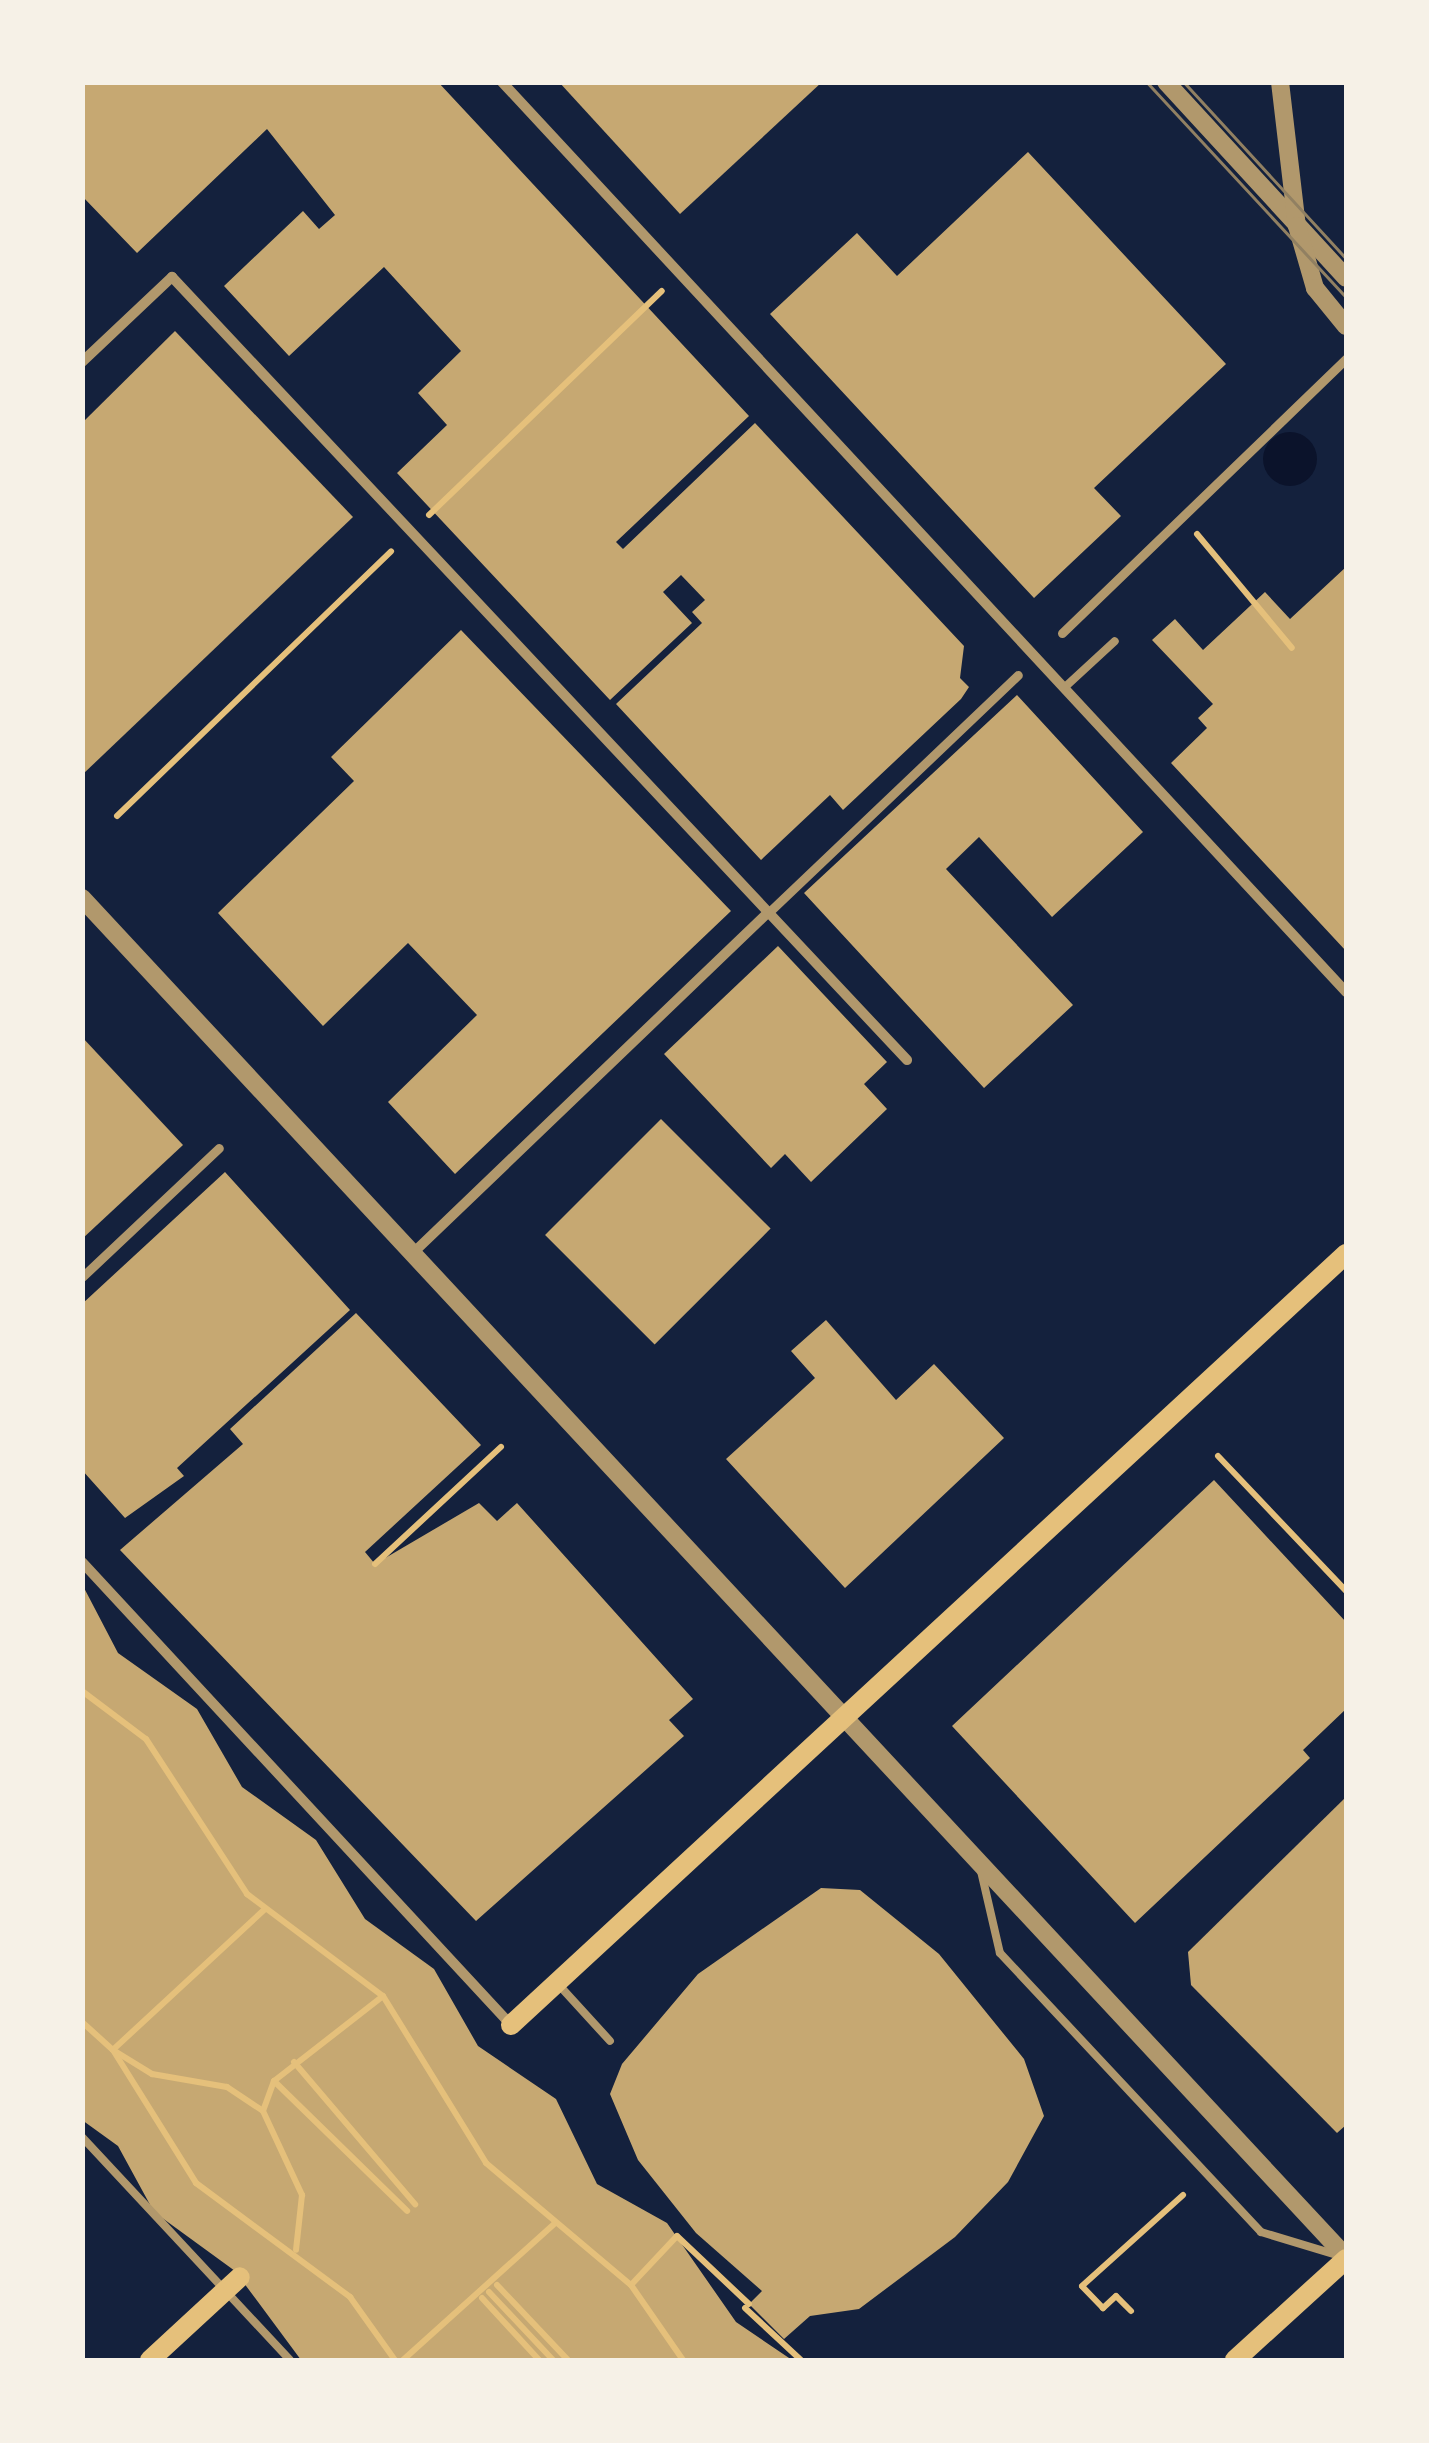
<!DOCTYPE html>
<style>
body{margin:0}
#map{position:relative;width:1429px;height:2443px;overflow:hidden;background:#14213d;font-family:Karla,sans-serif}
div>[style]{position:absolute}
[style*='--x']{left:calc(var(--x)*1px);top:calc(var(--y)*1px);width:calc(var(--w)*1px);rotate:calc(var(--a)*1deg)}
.water>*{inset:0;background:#0b132b}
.round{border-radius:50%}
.building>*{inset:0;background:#c6a872;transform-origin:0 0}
.path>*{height:6px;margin:-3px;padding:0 3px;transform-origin:3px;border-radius:3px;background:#e5c07b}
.service>*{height:8px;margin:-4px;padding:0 4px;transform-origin:4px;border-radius:4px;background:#b1986c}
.pedestrian>*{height:9px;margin:-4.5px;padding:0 4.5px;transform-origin:4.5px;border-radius:4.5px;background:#b1986c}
.minor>*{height:10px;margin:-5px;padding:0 5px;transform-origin:5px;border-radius:5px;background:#b1986c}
.tertiary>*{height:18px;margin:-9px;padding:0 9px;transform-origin:9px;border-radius:9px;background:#b1986c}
.secondary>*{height:20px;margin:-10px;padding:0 10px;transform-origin:10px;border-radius:10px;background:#e5c07b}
.tram>*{height:2.5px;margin:-1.25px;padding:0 1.25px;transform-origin:1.25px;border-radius:1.25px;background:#918062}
span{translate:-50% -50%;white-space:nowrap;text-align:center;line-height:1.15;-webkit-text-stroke:10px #f6f1e7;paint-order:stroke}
.frame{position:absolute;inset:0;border:85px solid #f6f1e7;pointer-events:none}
</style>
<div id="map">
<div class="water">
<div class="round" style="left:1263px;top:432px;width:54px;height:54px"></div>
</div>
<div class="building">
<div style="clip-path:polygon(82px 82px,438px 82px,749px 416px,616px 542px,623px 549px,755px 423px,964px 646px,960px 678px,969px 687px,961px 699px,843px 810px,830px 795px,761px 860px,616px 704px,702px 623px,692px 612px,705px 600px,681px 575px,663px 592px,692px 623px,610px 700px,397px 473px,447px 425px,418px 393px,461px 351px,384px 267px,289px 356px,224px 286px,303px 211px,319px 229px,335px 215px,267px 129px,137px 253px,82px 196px)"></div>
<div style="clip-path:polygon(559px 82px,822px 82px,680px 214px)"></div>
<div style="clip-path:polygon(1028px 152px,1226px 364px,1094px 488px,1121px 516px,1034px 598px,770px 314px,857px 233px,897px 276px)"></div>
<div style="clip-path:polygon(175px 331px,353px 517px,82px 775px,82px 423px)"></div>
<div style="clip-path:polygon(1346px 567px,1346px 951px,1171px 763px,1207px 728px,1198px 718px,1213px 704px,1152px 640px,1175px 619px,1203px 650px,1265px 592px,1290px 619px)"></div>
<div style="clip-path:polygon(461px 630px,731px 911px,455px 1174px,388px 1102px,477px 1015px,408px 943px,323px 1026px,218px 913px,354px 781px,331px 757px)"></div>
<div style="clip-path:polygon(1017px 695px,1143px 832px,1052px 917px,979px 837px,946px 869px,1073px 1005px,984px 1088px,804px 893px)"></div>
<div style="clip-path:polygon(778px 946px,887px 1062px,864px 1084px,887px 1109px,811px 1182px,785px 1154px,771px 1168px,664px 1054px)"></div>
<div style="clip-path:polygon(82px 1037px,183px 1145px,82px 1239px)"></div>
<div style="left:661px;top:1119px;width:155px;height:164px;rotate:45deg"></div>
<div style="clip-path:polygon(225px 1172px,350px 1310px,177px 1468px,184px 1476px,125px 1518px,82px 1470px,82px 1304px)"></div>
<div style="clip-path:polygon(356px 1313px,481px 1445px,365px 1552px,375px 1564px,479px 1503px,497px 1521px,517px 1503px,693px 1699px,669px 1720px,684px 1736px,476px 1921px,120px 1550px,243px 1444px,230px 1429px)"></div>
<div style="clip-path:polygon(826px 1320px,896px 1400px,934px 1364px,1004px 1438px,845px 1588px,726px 1459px,815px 1378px,791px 1351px)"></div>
<div style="clip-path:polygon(1214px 1480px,1346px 1622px,1346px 1709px,1303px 1750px,1310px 1758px,1135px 1923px,952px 1726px)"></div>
<div style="clip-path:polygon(82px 1584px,118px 1653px,197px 1709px,242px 1787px,316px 1840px,365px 1919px,434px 1969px,478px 2046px,556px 2099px,597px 2184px,667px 2223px,736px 2322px,792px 2360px,301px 2360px,235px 2271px,154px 2212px,118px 2146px,82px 2120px)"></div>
<div style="clip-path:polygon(1346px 1797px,1346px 2125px,1337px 2133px,1191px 1985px,1188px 1952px)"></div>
<div style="clip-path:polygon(821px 1888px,860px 1890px,939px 1954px,1024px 2059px,1044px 2116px,1008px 2182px,955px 2237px,859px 2309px,810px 2316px,784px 2339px,749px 2304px,762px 2291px,696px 2233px,638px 2160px,610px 2094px,622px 2064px,698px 1974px)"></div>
</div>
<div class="path">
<div style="--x:429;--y:515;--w:323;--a:-43.9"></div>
<div style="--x:1197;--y:534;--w:148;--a:50.2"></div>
<div style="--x:117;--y:816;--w:381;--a:-44"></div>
<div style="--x:1218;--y:1456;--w:186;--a:46.5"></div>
<div style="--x:375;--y:1564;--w:172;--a:-42.9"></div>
<div style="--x:82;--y:1691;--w:80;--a:36.9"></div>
<div style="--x:146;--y:1739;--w:185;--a:56.9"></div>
<div style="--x:247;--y:1894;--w:170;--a:36.9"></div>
<div style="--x:383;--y:1996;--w:196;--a:58.3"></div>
<div style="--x:486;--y:2163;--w:189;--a:40.1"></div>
<div style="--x:631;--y:2285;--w:91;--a:55.3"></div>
<div style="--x:265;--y:1909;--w:207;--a:137.2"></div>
<div style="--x:113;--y:2050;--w:46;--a:31.6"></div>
<div style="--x:152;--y:2074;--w:76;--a:9.8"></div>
<div style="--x:227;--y:2087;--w:43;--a:33.7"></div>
<div style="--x:263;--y:2111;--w:93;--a:65.1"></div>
<div style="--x:302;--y:2195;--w:55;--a:96.2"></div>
<div style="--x:82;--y:2022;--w:42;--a:42.1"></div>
<div style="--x:113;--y:2050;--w:157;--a:58"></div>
<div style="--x:196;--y:2183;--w:192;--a:36.5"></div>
<div style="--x:350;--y:2297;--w:77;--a:54.5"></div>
<div style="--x:294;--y:2062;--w:187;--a:49.6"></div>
<div style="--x:274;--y:2081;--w:186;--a:44.3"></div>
<div style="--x:263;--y:2111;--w:32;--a:-70"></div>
<div style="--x:274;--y:2081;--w:138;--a:-37.9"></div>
<div style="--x:497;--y:2285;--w:103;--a:46.6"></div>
<div style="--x:631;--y:2285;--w:67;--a:-46.8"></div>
<div style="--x:677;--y:2236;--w:99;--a:43.4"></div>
<div style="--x:489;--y:2292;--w:93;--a:46.7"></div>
<div style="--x:482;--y:2298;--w:84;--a:47.4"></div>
<div style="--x:745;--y:2308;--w:76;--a:42.9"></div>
<div style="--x:1131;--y:2311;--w:21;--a:-135"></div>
<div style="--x:1116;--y:2296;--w:18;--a:137"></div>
<div style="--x:1103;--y:2308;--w:30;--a:-134"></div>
<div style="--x:1082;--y:2286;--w:136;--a:-42"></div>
<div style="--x:403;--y:2360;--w:203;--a:-42"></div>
</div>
<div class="service">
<div style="--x:1064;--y:688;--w:69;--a:-42.7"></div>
<div style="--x:981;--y:1871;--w:84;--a:77"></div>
<div style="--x:1000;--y:1953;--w:382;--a:46.9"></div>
<div style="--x:1261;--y:2232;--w:79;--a:16.8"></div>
<div style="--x:558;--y:1984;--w:77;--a:47.6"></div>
<div style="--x:82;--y:2137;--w:305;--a:47"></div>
</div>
<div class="pedestrian">
<div style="--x:1062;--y:633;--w:395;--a:-44"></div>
<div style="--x:768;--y:913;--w:345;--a:-43.6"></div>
<div style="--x:82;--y:1277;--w:188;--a:-43.3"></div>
</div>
<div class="minor">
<div style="--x:502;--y:82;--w:1241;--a:47.15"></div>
<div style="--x:82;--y:362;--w:124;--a:-43.4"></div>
<div style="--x:172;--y:277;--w:1074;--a:46.81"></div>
<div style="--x:413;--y:1253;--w:492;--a:-43.8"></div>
<div style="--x:82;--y:1562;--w:631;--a:47.18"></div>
</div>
<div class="tertiary">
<div style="--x:1166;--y:82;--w:266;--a:47.4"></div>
<div style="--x:1280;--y:82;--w:145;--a:83.3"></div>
<div style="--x:1297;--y:226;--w:65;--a:73.8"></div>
<div style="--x:1315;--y:288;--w:49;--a:50.8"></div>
<div style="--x:82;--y:898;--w:1856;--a:47.07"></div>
</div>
<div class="secondary">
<div style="--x:511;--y:2025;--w:1137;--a:-42.72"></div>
<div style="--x:150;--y:2360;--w:122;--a:-42.7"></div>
<div style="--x:1235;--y:2360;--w:150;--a:-42.3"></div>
</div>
<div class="tram">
<div style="--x:1147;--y:82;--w:293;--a:47.2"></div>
<div style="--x:1184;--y:82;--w:239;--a:47.4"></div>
</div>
<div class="frame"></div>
</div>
